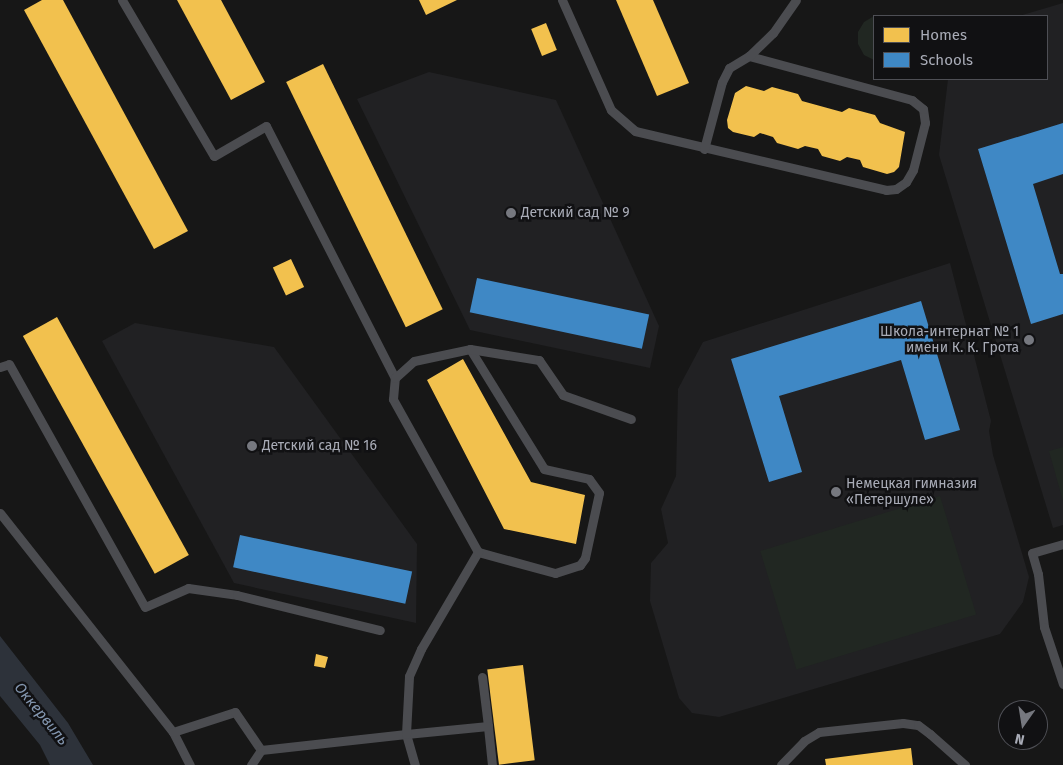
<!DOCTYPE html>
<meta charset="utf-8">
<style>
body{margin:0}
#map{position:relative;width:1063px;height:765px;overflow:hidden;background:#171717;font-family:"Fira Sans",sans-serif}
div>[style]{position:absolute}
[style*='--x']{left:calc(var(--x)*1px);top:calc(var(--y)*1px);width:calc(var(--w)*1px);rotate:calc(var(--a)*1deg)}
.built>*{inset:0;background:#212123}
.green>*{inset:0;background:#212722;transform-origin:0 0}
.water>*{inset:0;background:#2d323a}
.homes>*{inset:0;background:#f2c14e;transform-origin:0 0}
.schools>*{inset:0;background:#3f88c5;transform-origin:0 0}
.lane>*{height:9px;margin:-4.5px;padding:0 4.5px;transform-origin:4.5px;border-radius:4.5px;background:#4b4c50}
.dots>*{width:14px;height:14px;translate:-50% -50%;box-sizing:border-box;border:2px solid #111113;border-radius:50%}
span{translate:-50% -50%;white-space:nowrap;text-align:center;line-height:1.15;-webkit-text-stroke:5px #111113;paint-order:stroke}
.poi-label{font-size:14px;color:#a9acb7}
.left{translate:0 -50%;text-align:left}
.right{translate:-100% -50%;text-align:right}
.water-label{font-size:15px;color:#8396af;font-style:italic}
.legend{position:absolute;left:873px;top:15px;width:175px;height:65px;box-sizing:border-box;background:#111113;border:1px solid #4e4f55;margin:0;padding:6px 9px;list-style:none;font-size:15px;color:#a9acb7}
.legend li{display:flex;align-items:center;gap:10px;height:25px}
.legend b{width:25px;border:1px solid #4e4f55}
.north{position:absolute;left:998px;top:700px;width:50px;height:50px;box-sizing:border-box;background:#111113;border:1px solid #4e4f55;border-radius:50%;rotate:193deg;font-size:14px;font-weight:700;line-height:20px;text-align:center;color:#a9acb7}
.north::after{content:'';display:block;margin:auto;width:18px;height:22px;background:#76787f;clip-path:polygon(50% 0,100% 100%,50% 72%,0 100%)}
</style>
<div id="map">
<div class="built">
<div style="clip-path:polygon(1063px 3px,1063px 525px,1053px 528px,939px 155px,948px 79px,1047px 79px,1047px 16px,1019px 16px)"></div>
<div style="clip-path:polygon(429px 72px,556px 100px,659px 326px,650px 368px,470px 330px,357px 99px)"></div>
<div style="clip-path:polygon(950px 263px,991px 421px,989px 431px,993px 455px,1029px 577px,1023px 602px,1000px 634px,719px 717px,692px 713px,679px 698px,650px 601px,651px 563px,668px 543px,661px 509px,676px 476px,678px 389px,703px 342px)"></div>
<div style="clip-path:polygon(135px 323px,274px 347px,417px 544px,416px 623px,234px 583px,102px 341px)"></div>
</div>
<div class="green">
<div style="clip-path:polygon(874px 16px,874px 60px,864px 55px,858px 44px,858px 32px,864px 22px,874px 16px,887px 16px)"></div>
<div style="clip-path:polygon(1063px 447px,1063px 501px,1049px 451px)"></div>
<div style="left:940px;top:496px;width:124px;height:188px;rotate:73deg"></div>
</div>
<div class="water">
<div style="clip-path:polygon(0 636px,68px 723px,93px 765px,50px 765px,40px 745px,0 696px)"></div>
</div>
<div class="homes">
<div style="clip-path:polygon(42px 0,63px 0,188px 231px,154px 249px,24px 10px)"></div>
<div style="clip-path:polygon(177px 0,221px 0,265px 82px,231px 100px)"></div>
<div style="clip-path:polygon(419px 0,457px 0,426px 15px)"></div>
<div style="clip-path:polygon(616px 0,653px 0,689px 83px,657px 96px)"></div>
<div style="left:546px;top:23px;width:29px;height:16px;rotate:68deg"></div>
<div style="left:323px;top:64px;width:273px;height:41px;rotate:64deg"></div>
<div style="clip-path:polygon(746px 86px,764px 91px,772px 87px,798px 94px,802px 101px,842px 112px,849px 108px,875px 115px,880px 123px,905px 132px,899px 167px,894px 172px,887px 174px,863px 167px,860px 160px,847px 157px,840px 161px,822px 156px,818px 149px,805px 146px,798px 149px,777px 143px,773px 137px,760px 133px,754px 137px,733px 132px,728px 128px,727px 120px,735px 93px)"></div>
<div style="left:291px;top:259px;width:31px;height:20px;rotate:65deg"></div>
<div style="left:57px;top:317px;width:272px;height:39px;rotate:61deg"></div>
<div style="clip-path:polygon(463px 359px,531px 482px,585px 495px,576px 544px,504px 529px,427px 380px)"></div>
<div style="clip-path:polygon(316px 654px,328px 657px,325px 668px,314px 666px)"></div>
<div style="left:523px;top:665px;width:96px;height:36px;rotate:83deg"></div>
<div style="clip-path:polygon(911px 748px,913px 765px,826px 765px,825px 759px)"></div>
</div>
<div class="schools">
<div style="clip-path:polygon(1063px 123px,1063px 174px,1033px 184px,1060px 274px,1063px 274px,1063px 314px,1031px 324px,978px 149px)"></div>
<div style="left:477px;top:278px;width:176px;height:35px;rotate:12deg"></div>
<div style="clip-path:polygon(921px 301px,960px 430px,925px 440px,901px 360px,779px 396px,802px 472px,769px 482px,731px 359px)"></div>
<div style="left:240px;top:535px;width:176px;height:33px;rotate:12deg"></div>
</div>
<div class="lane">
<div style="--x:122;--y:0;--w:181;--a:59.5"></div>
<div style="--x:214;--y:156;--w:60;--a:-30"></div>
<div style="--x:266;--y:126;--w:283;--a:62.9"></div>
<div style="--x:562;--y:0;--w:120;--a:66"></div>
<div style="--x:611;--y:110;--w:32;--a:41"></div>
<div style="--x:635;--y:131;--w:258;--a:13.2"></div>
<div style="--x:886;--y:190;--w:10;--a:-6"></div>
<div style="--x:896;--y:189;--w:12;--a:-35"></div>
<div style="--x:906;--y:182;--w:14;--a:-60"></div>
<div style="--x:913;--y:170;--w:49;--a:-75.7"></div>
<div style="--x:925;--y:123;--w:14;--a:-98"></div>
<div style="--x:923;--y:109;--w:14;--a:-141"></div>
<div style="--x:912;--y:100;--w:169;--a:-164.9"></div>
<div style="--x:704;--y:149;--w:69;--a:-75"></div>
<div style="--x:722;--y:82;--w:16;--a:-63"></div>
<div style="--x:729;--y:68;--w:23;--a:-31"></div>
<div style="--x:749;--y:56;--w:33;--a:-44"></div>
<div style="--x:773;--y:33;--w:40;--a:-55.1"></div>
<div style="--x:470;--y:349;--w:141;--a:58.3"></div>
<div style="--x:544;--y:469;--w:46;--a:12.5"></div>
<div style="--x:589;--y:479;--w:17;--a:54"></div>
<div style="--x:599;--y:493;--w:66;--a:102.2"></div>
<div style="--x:585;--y:558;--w:9;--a:126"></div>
<div style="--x:580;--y:565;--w:26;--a:162"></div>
<div style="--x:555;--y:573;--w:80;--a:-164.7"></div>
<div style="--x:0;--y:367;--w:9;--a:-18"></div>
<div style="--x:9;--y:364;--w:278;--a:60.8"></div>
<div style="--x:145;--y:607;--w:47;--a:-23.8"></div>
<div style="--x:188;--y:588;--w:49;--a:8.1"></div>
<div style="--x:237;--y:595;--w:147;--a:13.8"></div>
<div style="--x:0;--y:513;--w:279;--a:51.7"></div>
<div style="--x:173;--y:732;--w:37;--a:63"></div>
<div style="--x:1063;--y:544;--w:32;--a:164"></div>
<div style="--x:1032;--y:553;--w:22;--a:74"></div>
<div style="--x:1038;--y:574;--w:53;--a:83.5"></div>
<div style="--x:1044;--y:627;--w:60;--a:71.6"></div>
<div style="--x:482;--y:677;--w:49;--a:83"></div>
<div style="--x:173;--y:732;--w:65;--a:-17.9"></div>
<div style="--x:235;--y:712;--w:46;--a:55.6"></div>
<div style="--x:251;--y:765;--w:18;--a:-56"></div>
<div style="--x:261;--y:750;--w:146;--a:-6.3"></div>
<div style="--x:406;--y:734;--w:32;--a:74"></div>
<div style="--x:492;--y:765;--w:39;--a:-96"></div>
<div style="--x:488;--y:726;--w:82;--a:174.4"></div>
<div style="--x:406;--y:734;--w:58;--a:-87"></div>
<div style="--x:409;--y:676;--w:30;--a:-66"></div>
<div style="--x:421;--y:649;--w:113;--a:-59.6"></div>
<div style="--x:478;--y:552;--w:175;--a:-119.1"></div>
<div style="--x:393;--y:399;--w:21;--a:-85"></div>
<div style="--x:395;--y:378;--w:25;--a:-42"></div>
<div style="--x:414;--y:361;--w:57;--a:-12.1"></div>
<div style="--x:470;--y:349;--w:70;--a:9.1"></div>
<div style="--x:539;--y:360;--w:42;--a:55.6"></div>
<div style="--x:563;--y:395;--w:72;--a:19.4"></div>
<div style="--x:781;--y:765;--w:33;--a:-46"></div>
<div style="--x:804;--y:741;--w:17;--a:-31"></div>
<div style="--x:819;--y:732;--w:84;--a:-6.1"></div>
<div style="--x:903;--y:723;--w:15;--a:8"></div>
<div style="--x:918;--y:725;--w:15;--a:37"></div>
<div style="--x:930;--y:734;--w:47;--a:41.5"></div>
</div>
<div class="dots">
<div style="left:511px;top:213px;background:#76787f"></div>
<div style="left:1029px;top:340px;background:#76787f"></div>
<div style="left:252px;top:446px;background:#76787f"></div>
<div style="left:836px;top:492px;background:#76787f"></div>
</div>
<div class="poi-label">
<span class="left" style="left:521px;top:213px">Детский сад № 9</span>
<span class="right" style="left:1019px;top:340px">Школа-интернат № 1<br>имени К. К. Грота</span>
<span class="left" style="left:262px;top:446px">Детский сад № 16</span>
<span class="left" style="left:846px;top:492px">Немецкая гимназия<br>«Петершуле»</span>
</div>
<div class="water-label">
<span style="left:41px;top:714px;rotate:51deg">Оккервиль</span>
</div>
<ul class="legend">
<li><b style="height:14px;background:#f2c14e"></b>Homes</li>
<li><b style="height:14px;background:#3f88c5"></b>Schools</li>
</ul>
<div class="north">N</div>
</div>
